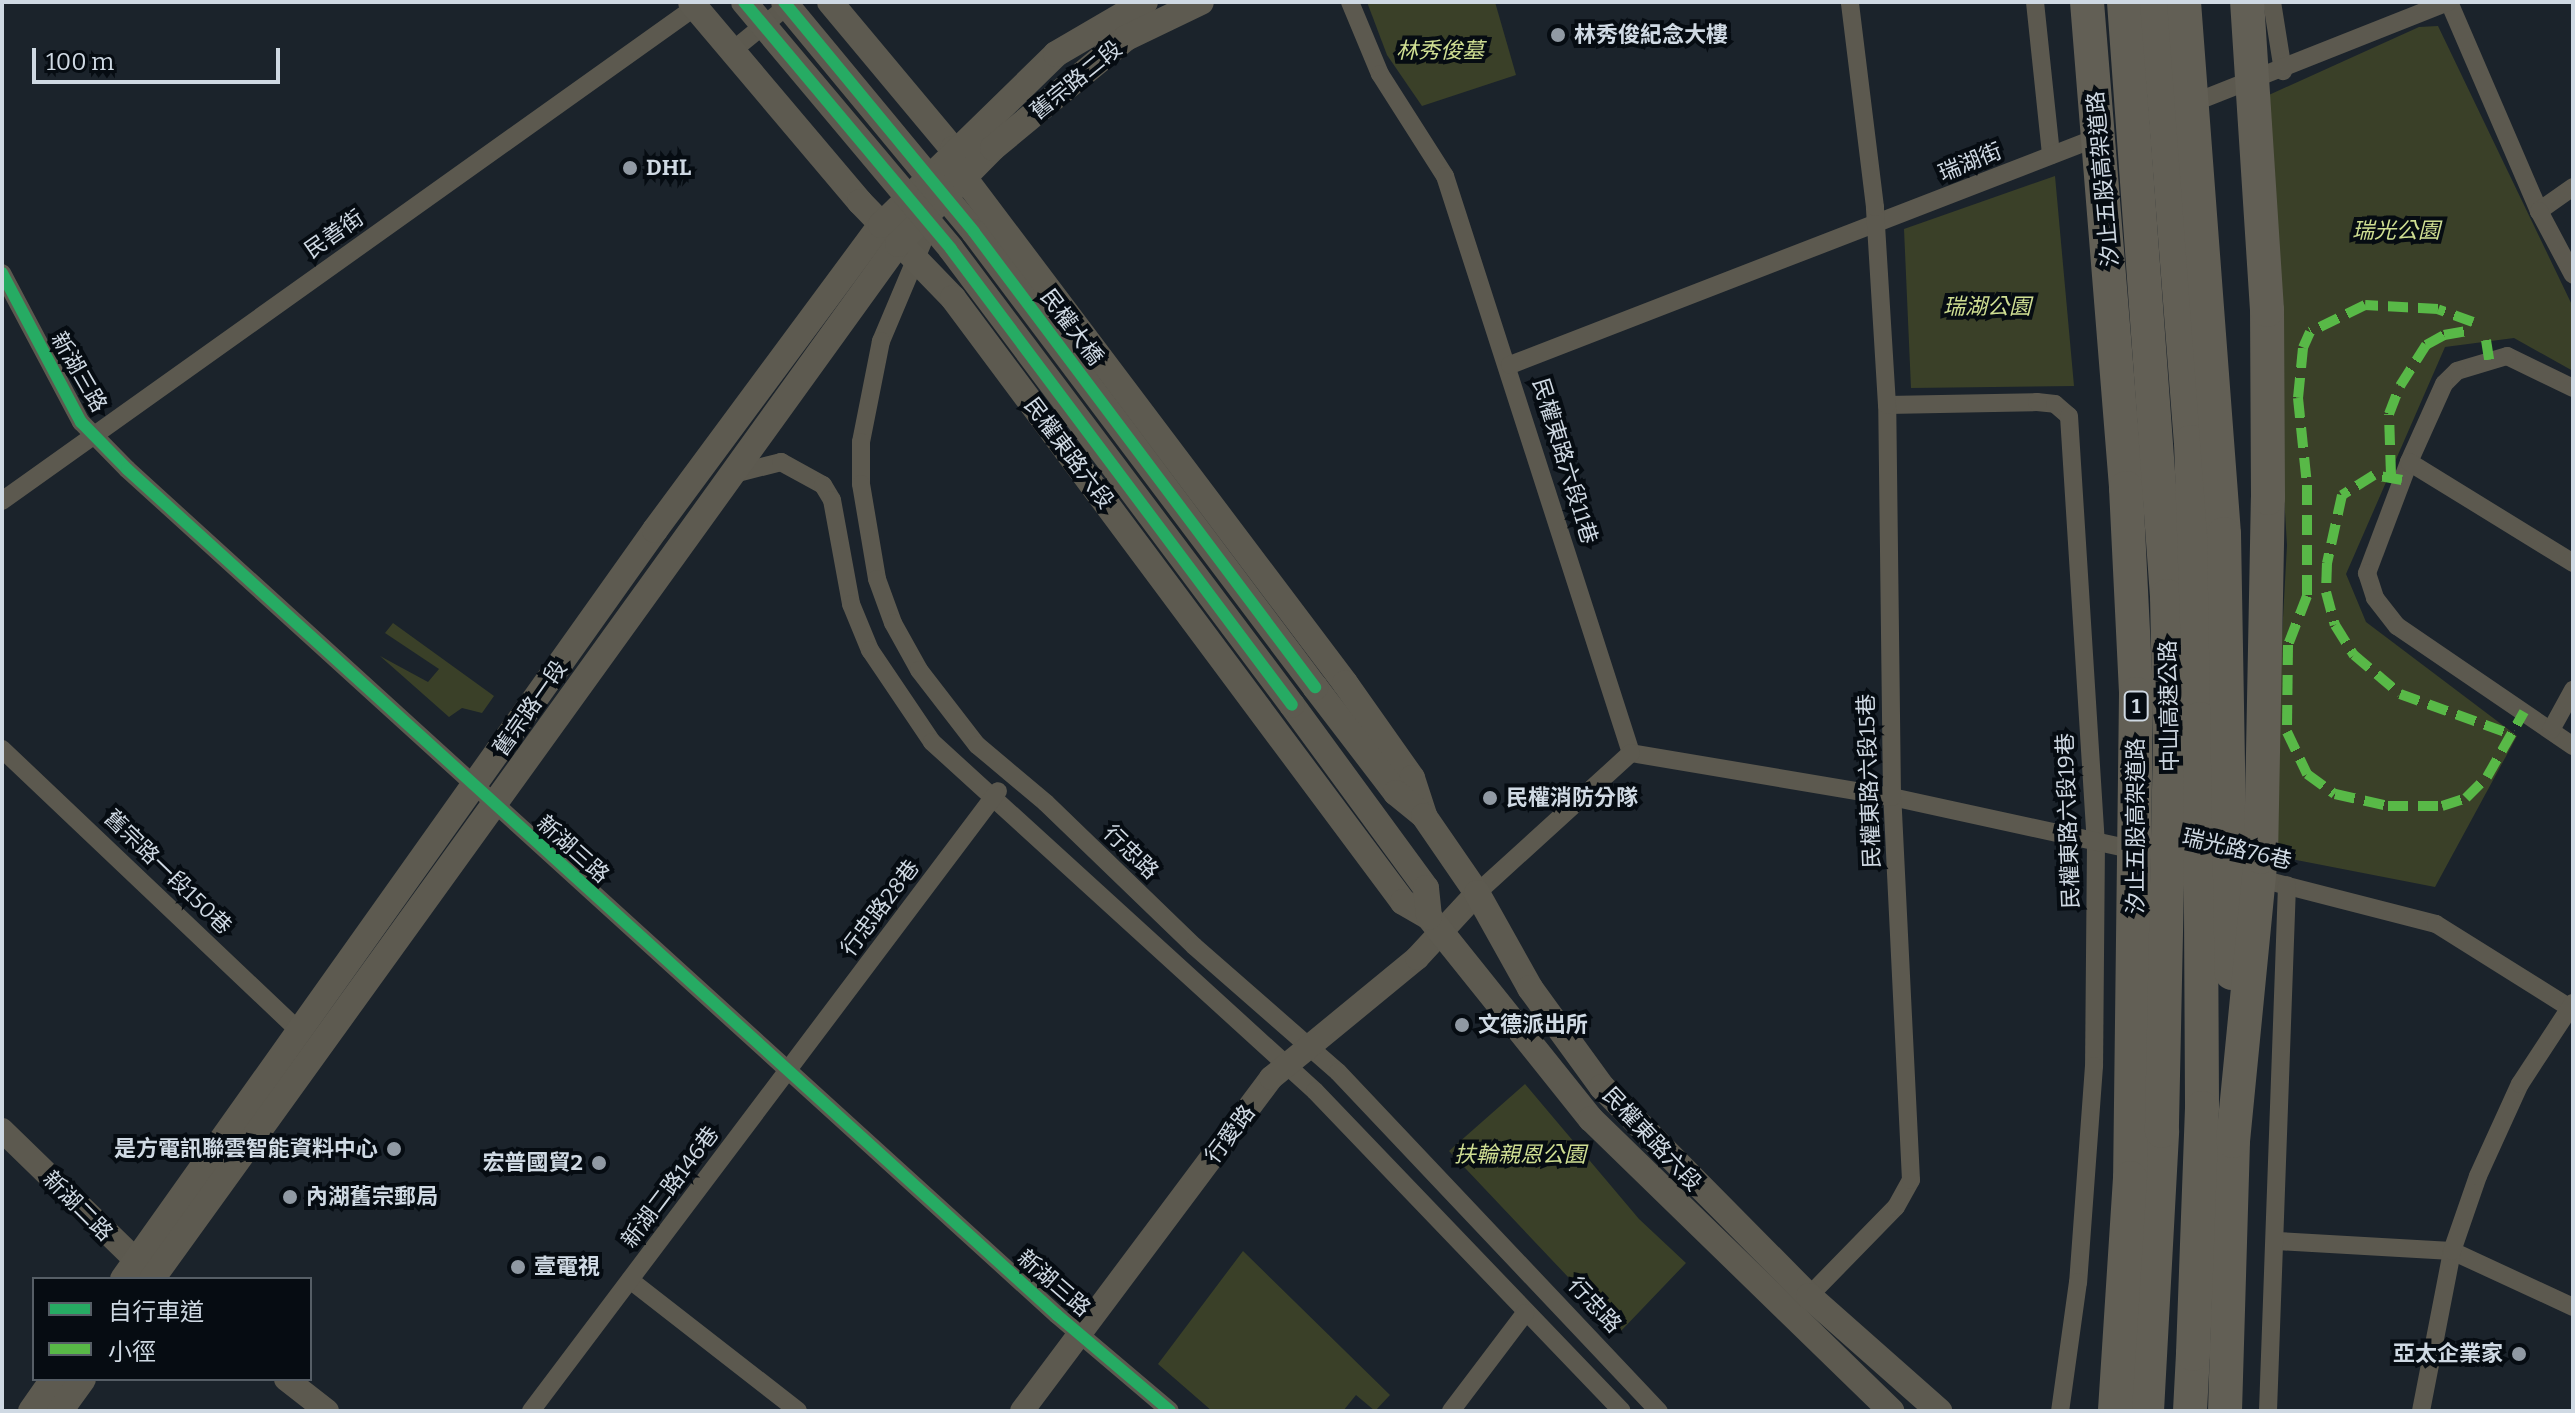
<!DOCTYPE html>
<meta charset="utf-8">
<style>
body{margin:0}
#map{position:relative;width:2575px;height:1413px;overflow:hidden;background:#1b232b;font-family:Bitter,"Noto Sans TC",serif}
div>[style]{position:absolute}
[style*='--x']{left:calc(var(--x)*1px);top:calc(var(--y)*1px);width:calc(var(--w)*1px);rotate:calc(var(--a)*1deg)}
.green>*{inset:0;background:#3a4028}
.minor>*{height:18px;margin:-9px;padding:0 9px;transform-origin:9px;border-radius:9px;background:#5c594f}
.tertiary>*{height:24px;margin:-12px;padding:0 12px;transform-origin:12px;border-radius:12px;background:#5c594f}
.secondary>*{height:26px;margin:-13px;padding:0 13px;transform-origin:13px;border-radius:13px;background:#5d5a50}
.motorway>*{height:34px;margin:-17px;padding:0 17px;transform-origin:17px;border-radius:17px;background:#625f55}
.secondary-bridge>*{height:26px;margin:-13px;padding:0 13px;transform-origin:13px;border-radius:13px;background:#5d5a50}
.motorway-bridge>*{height:34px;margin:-17px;padding:0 17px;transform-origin:17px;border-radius:17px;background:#625f55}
.quiet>*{height:10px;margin-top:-5px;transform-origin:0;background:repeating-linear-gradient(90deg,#58b947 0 20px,transparent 0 30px)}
.cycleway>*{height:12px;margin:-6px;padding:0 6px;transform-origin:6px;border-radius:6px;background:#26ab63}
.dots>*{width:22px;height:22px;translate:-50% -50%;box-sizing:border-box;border:4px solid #060c12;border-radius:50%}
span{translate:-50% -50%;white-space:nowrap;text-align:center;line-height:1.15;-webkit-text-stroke:8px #060c12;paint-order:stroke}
.shield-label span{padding:2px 6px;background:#060c12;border:2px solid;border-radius:6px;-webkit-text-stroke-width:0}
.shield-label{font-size:20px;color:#cfd9e3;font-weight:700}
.poi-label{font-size:22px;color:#cfd9e3;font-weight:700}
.left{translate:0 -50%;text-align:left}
.right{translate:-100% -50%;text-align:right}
.park-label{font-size:22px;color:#cfde92;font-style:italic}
.street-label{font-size:22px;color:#cfd9e3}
.frame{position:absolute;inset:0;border:4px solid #cfd9e3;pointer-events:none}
.legend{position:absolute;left:32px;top:1277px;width:280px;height:104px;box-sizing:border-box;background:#060c12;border:2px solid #565e66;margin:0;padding:10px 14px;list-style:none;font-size:24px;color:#cfd9e3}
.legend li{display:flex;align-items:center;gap:16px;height:40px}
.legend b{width:40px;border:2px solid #565e66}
.scale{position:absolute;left:32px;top:48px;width:248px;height:36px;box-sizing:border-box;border:4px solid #cfd9e3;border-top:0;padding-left:10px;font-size:24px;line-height:28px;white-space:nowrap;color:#cfd9e3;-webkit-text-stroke:6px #060c12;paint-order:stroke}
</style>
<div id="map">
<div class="green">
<div style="clip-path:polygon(1367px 2px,1495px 2px,1516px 75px,1422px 106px,1387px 55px)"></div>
<div style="clip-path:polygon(2438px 26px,2573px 307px,2573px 371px,2514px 338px,2445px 347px,2346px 574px,2366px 622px,2517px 736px,2435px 887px,2270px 855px,2287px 545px,2260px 99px,2419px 27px)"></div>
<div style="clip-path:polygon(2055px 176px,2074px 386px,1911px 388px,1904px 229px)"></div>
<div style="clip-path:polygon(393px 623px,494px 696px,482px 713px,462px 708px,449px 717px,380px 656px,428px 682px,439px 669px,385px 633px)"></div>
<div style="clip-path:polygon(1525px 1084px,1639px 1219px,1686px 1263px,1620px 1332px,1449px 1151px)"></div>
<div style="clip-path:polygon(1243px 1251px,1390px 1395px,1375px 1411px,1356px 1395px,1343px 1411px,1212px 1411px,1158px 1364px)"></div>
</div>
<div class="minor">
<div style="--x:1350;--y:2;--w:78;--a:67.4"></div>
<div style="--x:1380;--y:74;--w:121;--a:57.5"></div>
<div style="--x:1445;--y:176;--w:606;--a:72.13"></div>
<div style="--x:2035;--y:2;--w:154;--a:84"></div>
<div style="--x:2272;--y:2;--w:70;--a:80.9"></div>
<div style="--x:2449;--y:2;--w:228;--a:66.7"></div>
<div style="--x:732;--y:51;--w:77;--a:-39.2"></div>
<div style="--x:2188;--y:105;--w:280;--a:-21.6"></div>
<div style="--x:2573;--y:187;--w:42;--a:144.8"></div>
<div style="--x:2539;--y:211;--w:72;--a:62"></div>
<div style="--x:933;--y:218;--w:134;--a:112.9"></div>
<div style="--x:881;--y:341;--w:103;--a:101.2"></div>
<div style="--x:861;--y:442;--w:42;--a:90"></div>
<div style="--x:861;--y:484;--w:96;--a:80.4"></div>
<div style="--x:877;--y:579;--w:47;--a:70"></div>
<div style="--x:893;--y:623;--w:54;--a:61"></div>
<div style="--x:919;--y:670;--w:95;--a:52.3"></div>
<div style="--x:977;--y:745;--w:90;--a:40"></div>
<div style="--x:1046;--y:803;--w:206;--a:44"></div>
<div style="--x:1194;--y:946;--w:191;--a:41.2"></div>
<div style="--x:1338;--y:1072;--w:467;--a:46.6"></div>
<div style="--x:2;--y:273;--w:169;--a:62.1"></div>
<div style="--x:81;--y:422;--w:66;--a:45.6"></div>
<div style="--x:127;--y:469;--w:1257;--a:42.29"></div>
<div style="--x:1057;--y:1315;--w:148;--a:40.3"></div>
<div style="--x:1510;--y:365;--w:637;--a:-21.17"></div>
<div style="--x:2573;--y:388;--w:73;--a:-154.1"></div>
<div style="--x:2507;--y:356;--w:52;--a:163.3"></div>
<div style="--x:2457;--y:371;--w:18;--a:135"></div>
<div style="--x:2444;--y:384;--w:85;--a:114.2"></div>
<div style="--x:2409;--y:462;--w:119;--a:110.7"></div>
<div style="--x:2367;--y:573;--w:26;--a:72"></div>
<div style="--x:2375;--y:598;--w:36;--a:52"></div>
<div style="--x:2397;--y:626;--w:213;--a:34.3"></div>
<div style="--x:1887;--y:405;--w:150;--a:-1.1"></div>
<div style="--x:2037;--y:402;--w:18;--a:6"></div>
<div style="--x:2055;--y:404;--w:18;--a:41"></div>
<div style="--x:2069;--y:416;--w:427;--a:86.4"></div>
<div style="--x:2096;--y:842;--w:224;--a:90.5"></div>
<div style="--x:2094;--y:1066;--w:217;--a:94.2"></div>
<div style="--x:2078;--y:1282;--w:130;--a:97.9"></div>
<div style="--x:2409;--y:462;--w:193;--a:31.6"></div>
<div style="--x:730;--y:475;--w:53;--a:-14.3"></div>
<div style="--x:781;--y:462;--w:48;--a:28.7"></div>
<div style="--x:823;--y:485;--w:17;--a:59"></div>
<div style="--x:832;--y:500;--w:106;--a:79.6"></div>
<div style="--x:851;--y:604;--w:50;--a:67.6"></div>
<div style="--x:870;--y:650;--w:111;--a:56"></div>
<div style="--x:932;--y:742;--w:518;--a:42.34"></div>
<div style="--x:1315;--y:1091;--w:443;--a:46.2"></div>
<div style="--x:2;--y:501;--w:851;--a:-35.48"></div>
<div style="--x:2551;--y:730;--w:46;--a:-61.2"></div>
<div style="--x:2;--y:749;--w:411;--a:43.5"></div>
<div style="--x:1631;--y:753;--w:265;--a:9.6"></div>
<div style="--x:1892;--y:797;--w:253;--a:12.3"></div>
<div style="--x:2253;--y:877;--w:189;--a:14.4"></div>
<div style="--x:2436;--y:924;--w:162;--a:32.1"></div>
<div style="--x:1477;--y:893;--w:208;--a:-42.3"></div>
<div style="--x:2277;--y:1241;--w:175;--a:3.3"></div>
<div style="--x:2452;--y:1251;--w:133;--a:24.8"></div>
<div style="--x:630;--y:1280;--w:213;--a:37.9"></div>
<div style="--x:1809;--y:1296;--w:124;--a:-45.7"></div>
<div style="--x:1896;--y:1207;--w:31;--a:-61"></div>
<div style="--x:1911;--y:1180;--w:383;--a:-92.8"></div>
<div style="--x:1892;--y:797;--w:392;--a:-90.7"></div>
<div style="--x:1887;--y:405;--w:198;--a:-93.5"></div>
<div style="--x:1875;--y:207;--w:207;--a:-97"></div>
<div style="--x:531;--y:1411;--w:776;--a:-53.01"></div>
<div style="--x:1451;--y:1411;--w:123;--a:-52.9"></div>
<div style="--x:2268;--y:1411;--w:526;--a:-87.93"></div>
<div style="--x:2421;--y:1411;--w:163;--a:-79"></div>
<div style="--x:2452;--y:1251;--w:79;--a:-70.9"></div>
<div style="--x:2478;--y:1176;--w:101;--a:-65.5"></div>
<div style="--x:2520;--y:1084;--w:97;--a:-56.8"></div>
</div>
<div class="tertiary">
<div style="--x:2;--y:1130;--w:205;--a:44.2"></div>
<div style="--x:286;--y:1379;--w:52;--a:38"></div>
<div style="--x:1022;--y:1411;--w:416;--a:-53.2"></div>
<div style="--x:1271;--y:1078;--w:189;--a:-39.4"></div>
<div style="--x:1417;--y:958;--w:88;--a:-47.3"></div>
</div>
<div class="secondary">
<div style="--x:691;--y:2;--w:262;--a:49.8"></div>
<div style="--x:860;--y:202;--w:134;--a:45.9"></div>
<div style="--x:953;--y:298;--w:753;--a:53.31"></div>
<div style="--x:1403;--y:902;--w:30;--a:30"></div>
<div style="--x:1429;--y:917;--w:259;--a:51.3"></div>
<div style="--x:1591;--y:1119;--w:419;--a:44.2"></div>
<div style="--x:830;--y:2;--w:192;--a:50.1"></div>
<div style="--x:953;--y:149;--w:29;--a:70"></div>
<div style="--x:963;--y:176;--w:635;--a:53"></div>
<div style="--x:1345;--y:683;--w:116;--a:54.8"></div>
<div style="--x:1412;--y:778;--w:40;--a:72"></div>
<div style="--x:1315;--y:687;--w:133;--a:52.6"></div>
<div style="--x:1396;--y:793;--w:36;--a:39"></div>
<div style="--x:1424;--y:816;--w:93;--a:55.5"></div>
<div style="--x:1477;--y:893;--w:109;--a:60.8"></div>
<div style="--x:1530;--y:988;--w:122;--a:54"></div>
<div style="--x:1602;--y:1087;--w:294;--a:45.3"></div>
<div style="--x:1809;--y:1296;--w:174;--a:41.5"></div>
<div style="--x:1292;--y:705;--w:227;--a:53.8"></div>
<div style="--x:1426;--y:888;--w:29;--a:84"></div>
<div style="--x:123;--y:1279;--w:919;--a:-54.61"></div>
<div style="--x:655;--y:530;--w:380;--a:-53.5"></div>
<div style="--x:881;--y:225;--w:245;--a:-44.3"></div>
<div style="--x:1056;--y:54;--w:103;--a:-30.3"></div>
<div style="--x:152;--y:1279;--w:1276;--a:-54.22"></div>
<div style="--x:898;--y:244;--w:135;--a:-45.3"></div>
<div style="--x:993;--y:148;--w:173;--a:-39.6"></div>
<div style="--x:1126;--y:38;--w:83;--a:-25.6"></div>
<div style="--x:31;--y:1411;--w:39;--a:-55"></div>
<div style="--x:60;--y:1411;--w:39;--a:-54"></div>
</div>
<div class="motorway">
<div style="--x:2147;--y:1411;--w:280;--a:-86.9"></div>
<div style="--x:2190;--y:1411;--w:57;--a:-87"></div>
<div style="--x:2225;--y:1411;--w:270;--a:-88.3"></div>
</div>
<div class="secondary-bridge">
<div style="--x:744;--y:2;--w:322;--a:50"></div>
<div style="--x:951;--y:249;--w:569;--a:53.21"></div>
<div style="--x:784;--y:2;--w:298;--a:50.4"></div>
<div style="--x:974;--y:232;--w:569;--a:53.15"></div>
</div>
<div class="motorway-bridge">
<div style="--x:2087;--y:2;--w:488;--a:85.4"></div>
<div style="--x:2126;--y:488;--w:206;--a:87.2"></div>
<div style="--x:2136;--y:694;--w:484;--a:90.7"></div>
<div style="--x:2130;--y:1178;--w:233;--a:93.7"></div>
<div style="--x:2124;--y:2;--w:596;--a:85.86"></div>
<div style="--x:2167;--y:596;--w:146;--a:88.8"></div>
<div style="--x:2170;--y:742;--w:389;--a:91.2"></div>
<div style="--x:2157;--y:2;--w:441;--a:85.6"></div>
<div style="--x:2191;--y:442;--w:277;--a:88.1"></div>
<div style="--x:2200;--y:719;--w:389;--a:89.7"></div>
<div style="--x:2202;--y:1108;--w:246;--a:92.1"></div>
<div style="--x:2184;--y:2;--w:534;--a:85.7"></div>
<div style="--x:2224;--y:534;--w:439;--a:89"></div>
<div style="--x:2233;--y:1141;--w:285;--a:-84.4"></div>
<div style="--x:2261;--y:857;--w:359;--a:-88.9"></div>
<div style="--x:2268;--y:498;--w:188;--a:-90.3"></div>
<div style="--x:2267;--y:310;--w:309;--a:-93.7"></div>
</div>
<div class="quiet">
<div style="--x:2473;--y:322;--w:37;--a:-160"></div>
<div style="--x:2438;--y:309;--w:73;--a:-176.9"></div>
<div style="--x:2365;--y:305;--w:61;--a:153.9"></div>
<div style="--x:2310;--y:332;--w:17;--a:114"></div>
<div style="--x:2303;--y:348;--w:50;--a:95.7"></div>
<div style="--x:2298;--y:398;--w:87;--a:84.1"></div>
<div style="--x:2307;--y:485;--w:111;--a:90"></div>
<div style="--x:2307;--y:596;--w:53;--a:111.2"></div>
<div style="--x:2288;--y:645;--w:87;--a:90.7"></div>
<div style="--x:2287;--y:732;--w:47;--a:64.5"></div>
<div style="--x:2307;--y:774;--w:34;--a:36"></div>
<div style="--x:2335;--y:794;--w:54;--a:12.8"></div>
<div style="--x:2388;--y:806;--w:54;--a:0"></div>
<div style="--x:2442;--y:806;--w:25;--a:-18"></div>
<div style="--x:2466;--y:798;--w:30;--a:-45"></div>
<div style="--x:2487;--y:777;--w:75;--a:-60.4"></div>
<div style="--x:2486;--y:340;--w:20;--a:81"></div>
<div style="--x:2391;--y:475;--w:61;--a:-91.9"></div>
<div style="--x:2389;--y:414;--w:30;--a:-69"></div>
<div style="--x:2400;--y:386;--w:49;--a:-57.6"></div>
<div style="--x:2426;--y:345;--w:21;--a:-29"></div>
<div style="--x:2444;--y:335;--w:29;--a:-10"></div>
<div style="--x:2402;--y:480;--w:28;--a:-170"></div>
<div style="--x:2374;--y:475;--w:38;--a:148"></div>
<div style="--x:2342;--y:495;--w:70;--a:102.4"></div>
<div style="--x:2327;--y:563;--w:29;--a:92"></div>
<div style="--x:2326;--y:592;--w:34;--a:75"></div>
<div style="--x:2335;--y:625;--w:36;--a:58"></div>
<div style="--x:2354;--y:655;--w:60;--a:40.3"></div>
<div style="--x:2400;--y:694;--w:120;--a:19.9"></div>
</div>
<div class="cycleway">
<div style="--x:744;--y:2;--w:322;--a:50"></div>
<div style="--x:951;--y:249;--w:569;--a:53.21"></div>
<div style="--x:784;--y:2;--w:298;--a:50.4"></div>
<div style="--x:974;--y:232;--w:569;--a:53.15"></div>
<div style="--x:2;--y:273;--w:169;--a:62.1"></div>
<div style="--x:81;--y:422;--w:66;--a:45.6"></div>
<div style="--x:127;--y:469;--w:1257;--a:42.29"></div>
<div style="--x:1057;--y:1315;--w:148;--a:40.3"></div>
</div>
<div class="dots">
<div style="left:1558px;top:35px;background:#9099a3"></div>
<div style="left:630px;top:168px;background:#9099a3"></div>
<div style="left:1490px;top:798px;background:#9099a3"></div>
<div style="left:1462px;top:1025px;background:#9099a3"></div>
<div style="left:394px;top:1149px;background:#9099a3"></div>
<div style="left:599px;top:1163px;background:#9099a3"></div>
<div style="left:290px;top:1197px;background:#9099a3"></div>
<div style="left:518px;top:1267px;background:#9099a3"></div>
<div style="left:2519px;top:1354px;background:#9099a3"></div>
</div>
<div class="shield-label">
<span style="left:2136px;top:706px">1</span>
</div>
<div class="poi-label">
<span class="left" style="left:1574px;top:35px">林秀俊紀念大樓</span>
<span class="left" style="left:646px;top:168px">DHL</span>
<span class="left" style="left:1506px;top:798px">民權消防分隊</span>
<span class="left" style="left:1478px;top:1025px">文德派出所</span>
<span class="right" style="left:378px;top:1149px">是方電訊聯雲智能資料中心</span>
<span class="right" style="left:583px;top:1163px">宏普國貿2</span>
<span class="left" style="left:306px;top:1197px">內湖舊宗郵局</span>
<span class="left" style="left:534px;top:1267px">壹電視</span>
<span class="right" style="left:2503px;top:1354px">亞太企業家</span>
</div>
<div class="park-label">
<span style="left:1440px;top:51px">林秀俊墓</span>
<span style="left:2396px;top:231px">瑞光公園</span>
<span style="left:1987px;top:307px">瑞湖公園</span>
<span style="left:1520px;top:1155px">扶輪親恩公園</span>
</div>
<div class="street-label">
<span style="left:1076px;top:80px;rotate:-39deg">舊宗路二段</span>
<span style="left:1970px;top:162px;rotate:-22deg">瑞湖街</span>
<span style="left:2103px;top:179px;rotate:-95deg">汐止五股高架道路</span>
<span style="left:334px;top:234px;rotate:-35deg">民善街</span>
<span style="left:1072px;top:327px;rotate:53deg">民權大橋</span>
<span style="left:79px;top:372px;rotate:60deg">新湖三路</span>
<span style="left:1069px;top:453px;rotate:53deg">民權東路六段</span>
<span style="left:1565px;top:461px;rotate:73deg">民權東路六段11巷</span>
<span style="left:2169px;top:706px;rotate:-91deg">中山高速公路</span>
<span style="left:530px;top:708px;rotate:-55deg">舊宗路一段</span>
<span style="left:1869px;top:781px;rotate:-92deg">民權東路六段15巷</span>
<span style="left:2068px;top:821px;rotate:-92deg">民權東路六段19巷</span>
<span style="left:2136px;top:826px;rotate:-90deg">汐止五股高架道路</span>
<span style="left:573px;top:849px;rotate:42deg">新湖三路</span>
<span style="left:2237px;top:849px;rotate:13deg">瑞光路76巷</span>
<span style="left:1131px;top:852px;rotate:44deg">行忠路</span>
<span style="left:168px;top:872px;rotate:44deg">舊宗路一段150巷</span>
<span style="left:880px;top:908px;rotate:-53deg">行忠路28巷</span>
<span style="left:1230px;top:1134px;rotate:-53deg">行愛路</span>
<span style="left:1652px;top:1139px;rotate:47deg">民權東路六段</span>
<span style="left:670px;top:1187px;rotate:-53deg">新湖二路146巷</span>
<span style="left:78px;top:1206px;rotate:45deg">新湖二路</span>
<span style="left:1054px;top:1283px;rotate:41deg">新湖三路</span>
<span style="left:1595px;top:1305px;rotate:47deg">行忠路</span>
</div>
<div class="frame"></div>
<ul class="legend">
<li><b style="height:10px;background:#26ab63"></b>自行車道</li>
<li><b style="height:10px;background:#58b947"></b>小徑</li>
</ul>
<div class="scale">100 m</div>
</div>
